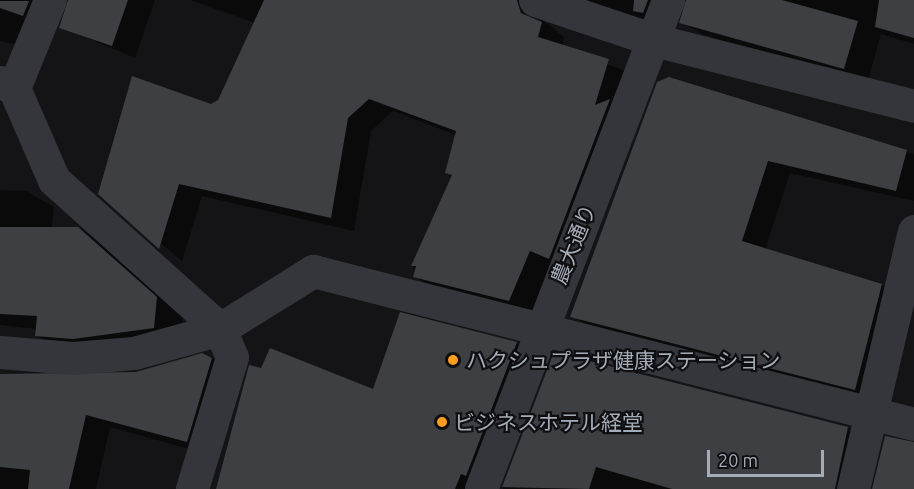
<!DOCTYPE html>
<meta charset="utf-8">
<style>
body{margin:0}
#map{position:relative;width:914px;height:489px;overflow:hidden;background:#141416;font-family:Ubuntu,"Noto Sans JP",sans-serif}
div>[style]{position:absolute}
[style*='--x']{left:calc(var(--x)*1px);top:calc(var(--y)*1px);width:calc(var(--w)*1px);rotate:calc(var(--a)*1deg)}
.shadow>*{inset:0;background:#0007}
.building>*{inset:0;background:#3e3f43}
.minor>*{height:33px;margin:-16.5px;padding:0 16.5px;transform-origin:16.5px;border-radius:16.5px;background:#34363b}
.dots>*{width:16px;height:16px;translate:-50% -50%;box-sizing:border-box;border:3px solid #0f0f11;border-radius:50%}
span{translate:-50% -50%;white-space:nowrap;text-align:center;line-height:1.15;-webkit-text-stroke:4.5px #0f0f11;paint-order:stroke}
.street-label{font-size:21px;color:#a4acb7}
.poi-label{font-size:21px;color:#a4acb7}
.left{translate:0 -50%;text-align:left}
.scale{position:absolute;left:707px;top:450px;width:117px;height:27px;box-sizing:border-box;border:3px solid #a4acb7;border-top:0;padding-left:8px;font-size:18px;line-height:21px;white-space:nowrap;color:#a4acb7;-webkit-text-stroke:4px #0f0f11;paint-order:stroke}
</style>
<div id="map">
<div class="shadow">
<div style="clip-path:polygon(0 0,64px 0,33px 48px,0 41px)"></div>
<div style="clip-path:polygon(69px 0,155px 0,135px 58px,61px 27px)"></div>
<div style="clip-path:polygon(190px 0,546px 0,540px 18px,564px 37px,562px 46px,632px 74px,532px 314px,437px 290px,414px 276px,413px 265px,453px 176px,446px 172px,456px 135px,393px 111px,371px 131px,354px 231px,202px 196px,182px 261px,99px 193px,220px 101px,255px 23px)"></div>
<div style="clip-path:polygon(583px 0,678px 0,666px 26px)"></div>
<div style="clip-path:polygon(687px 0,914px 0,914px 44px,881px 34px,868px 81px,704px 35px,681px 22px)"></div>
<div style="clip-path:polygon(669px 79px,914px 154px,914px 201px,790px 173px,765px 250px,882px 285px,904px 298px,877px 401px,594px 329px,572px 316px)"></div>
<div style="clip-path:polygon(0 190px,26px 191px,54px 207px,52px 228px,78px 228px,106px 244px,183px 314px,181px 343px,63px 351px,36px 335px,37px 329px,0 325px)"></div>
<div style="clip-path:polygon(401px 314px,516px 344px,539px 356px,488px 489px,217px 489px,250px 367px,374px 391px)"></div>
<div style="clip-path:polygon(555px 353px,848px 428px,870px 441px,859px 489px,503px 489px)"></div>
<div style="clip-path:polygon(211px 357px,234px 371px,211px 455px,110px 427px,96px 489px,0 489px,0 374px,136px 373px)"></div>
</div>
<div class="building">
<div style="clip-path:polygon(68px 0,128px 0,112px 46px,59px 28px)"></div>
<div style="clip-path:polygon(264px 0,517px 0,521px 13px,542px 22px,538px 37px,609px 59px,595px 105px,610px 99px,549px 259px,530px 251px,509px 301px,413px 277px,416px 266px,411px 266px,452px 175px,445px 173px,456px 131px,369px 99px,348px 118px,331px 218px,179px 184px,159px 249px,98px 194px,132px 76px,211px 104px,218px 100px)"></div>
<div style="clip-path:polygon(634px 0,648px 0,643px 13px,633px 11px)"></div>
<div style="clip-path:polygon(686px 0,782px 0,858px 21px,844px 69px,679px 23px)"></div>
<div style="clip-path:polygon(879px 0,914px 0,914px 38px,875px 27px)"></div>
<div style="clip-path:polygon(0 1px,29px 1px,23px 16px,0 8px)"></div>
<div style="clip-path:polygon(669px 77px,907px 150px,896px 191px,768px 161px,742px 241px,882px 284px,855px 390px,570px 317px,657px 82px)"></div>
<div style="clip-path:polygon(0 227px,78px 227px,157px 297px,154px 328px,73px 339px,35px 336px,37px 316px,0 314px)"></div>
<div style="clip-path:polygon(400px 312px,517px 342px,466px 476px,461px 474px,455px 489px,216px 489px,249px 365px,261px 368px,270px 348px,373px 389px)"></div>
<div style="clip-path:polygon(554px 352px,848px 427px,835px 489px,672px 489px,596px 467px,589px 489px,502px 487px)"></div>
<div style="clip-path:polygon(202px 353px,212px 358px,187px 442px,86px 415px,69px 489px,28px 489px,30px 470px,0 467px,0 374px,136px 372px)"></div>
<div style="clip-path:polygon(885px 436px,914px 442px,914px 489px,872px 489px)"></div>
</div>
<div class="minor">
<div style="--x:535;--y:0;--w:126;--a:18.6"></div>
<div style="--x:654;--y:40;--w:268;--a:14.2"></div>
<div style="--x:0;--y:82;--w:15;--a:23"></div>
<div style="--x:14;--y:88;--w:100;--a:66.5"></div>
<div style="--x:54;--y:180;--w:223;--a:41.9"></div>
<div style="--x:220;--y:329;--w:30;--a:67"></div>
<div style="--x:232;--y:357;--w:138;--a:106.9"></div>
<div style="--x:14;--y:88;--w:95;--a:-67.8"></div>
<div style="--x:0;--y:352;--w:73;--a:4.7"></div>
<div style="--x:73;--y:358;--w:61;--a:-4.7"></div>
<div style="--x:134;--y:353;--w:89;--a:-15.6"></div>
<div style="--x:220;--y:329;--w:110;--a:-31.9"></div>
<div style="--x:313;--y:271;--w:620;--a:14.28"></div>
<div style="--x:481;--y:489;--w:524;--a:-69.07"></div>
<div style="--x:853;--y:489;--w:265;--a:-76.7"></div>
</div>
<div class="dots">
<div style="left:453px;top:360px;background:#ff9d23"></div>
<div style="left:442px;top:422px;background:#ff9d23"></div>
</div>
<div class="street-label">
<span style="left:573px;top:244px;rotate:-68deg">農大通り</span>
</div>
<div class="poi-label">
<span class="left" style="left:466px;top:360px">ハクシュプラザ健康ステーション</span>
<span class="left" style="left:454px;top:422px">ビジネスホテル経堂</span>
</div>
<div class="scale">20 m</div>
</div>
